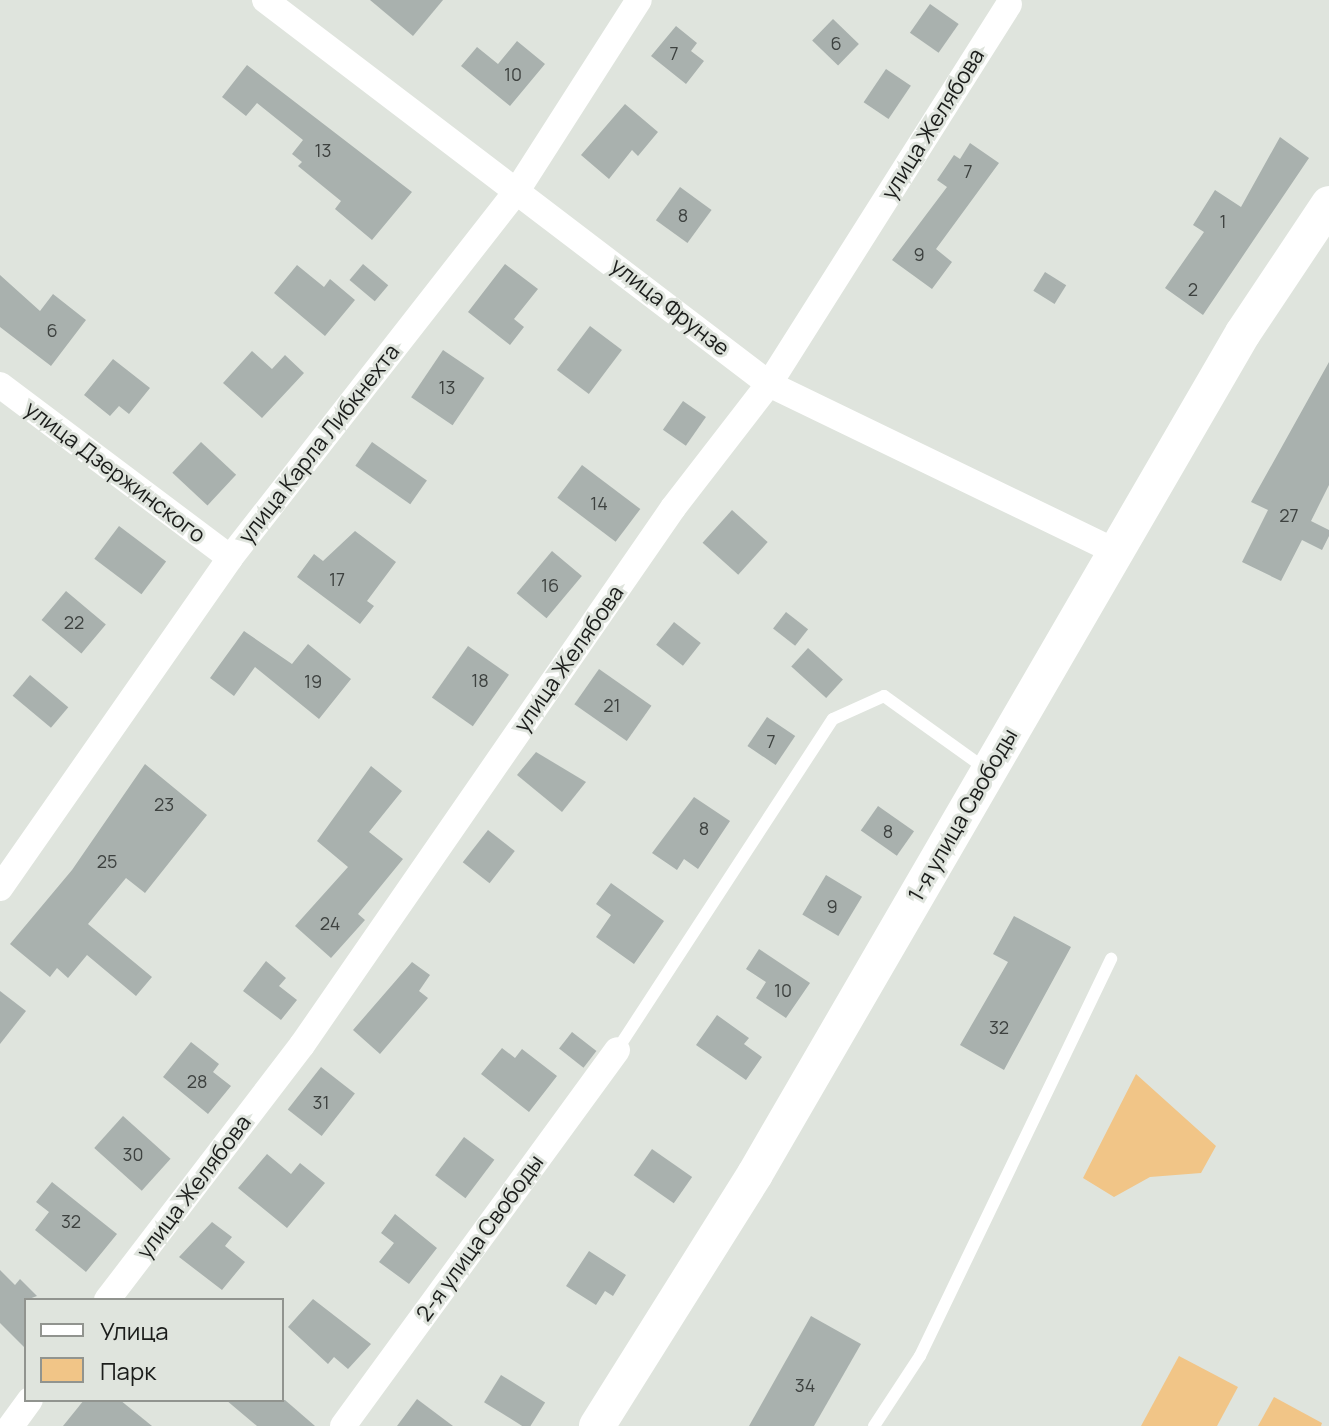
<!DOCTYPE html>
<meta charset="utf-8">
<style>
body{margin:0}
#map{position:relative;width:1329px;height:1426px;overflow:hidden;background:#dfe4dd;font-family:Manrope,sans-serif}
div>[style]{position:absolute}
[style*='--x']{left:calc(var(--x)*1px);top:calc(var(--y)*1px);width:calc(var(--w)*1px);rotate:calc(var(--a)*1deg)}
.green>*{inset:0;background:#f1c587}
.building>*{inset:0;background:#a9b1ae;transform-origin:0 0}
.lane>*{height:12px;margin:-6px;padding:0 6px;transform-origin:6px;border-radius:6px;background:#fff}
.street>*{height:26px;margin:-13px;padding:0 13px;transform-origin:13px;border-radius:13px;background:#fff}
.secondary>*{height:36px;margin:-18px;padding:0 18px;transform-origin:18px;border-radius:18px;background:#fff}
span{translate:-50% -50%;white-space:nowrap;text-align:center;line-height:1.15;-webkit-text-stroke:6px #dfe4dd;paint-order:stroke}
.number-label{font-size:18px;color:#3e4240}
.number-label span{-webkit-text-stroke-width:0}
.street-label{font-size:22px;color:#1b1d1b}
.legend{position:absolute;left:24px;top:1298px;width:260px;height:104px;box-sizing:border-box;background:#dfe4dd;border:2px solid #91948f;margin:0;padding:10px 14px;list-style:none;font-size:24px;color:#1b1d1b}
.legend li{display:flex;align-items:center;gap:16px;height:40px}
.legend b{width:40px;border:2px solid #91948f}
</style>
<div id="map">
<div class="green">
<div style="clip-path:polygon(1136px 1074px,1216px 1146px,1201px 1173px,1150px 1177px,1114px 1197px,1083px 1178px)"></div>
<div style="clip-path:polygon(1179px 1356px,1238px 1387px,1217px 1426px,1141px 1426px)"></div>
<div style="clip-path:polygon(1274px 1397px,1322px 1423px,1321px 1426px,1258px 1426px)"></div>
</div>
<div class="building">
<div style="clip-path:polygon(370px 0,443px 0,413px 36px)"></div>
<div style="left:930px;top:4px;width:35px;height:35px;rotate:35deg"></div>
<div style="left:833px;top:19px;width:36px;height:30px;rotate:44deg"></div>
<div style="clip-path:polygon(676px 26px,697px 43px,691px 51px,704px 61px,686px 84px,651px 56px)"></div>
<div style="clip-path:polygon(517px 41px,545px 64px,510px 106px,461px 66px,477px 47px,498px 64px)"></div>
<div style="clip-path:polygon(247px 65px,412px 192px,372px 240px,335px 209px,341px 201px,298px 166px,302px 162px,292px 154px,303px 140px,257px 103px,246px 116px,222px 97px)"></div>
<div style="left:886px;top:69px;width:30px;height:40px;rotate:34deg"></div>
<div style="clip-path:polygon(625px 104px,658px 132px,638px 156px,632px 150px,609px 179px,581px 155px)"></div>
<div style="clip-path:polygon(1280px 137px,1309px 158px,1203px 315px,1165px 288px,1204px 232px,1193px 225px,1215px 190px,1241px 207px)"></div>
<div style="clip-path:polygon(970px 143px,999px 163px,936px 249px,952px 262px,932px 289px,892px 260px,947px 187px,937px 180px,954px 155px,960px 159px)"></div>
<div style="left:680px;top:187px;width:39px;height:41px;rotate:36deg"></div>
<div style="left:363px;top:264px;width:33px;height:21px;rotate:40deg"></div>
<div style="clip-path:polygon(505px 264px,538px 289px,514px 319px,524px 327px,510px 345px,468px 312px)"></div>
<div style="clip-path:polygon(297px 265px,324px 287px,330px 279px,355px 300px,325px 336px,274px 293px)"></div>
<div style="left:1045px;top:272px;width:25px;height:22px;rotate:32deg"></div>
<div style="clip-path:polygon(0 275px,40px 311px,53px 294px,86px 320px,51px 366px,0 327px)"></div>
<div style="left:590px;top:326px;width:40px;height:55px;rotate:37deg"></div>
<div style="left:443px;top:350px;width:50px;height:57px;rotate:34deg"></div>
<div style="clip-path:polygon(252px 351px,272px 369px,285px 355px,304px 373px,262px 418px,223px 383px)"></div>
<div style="clip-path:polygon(113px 359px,150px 388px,129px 414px,119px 406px,110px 416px,84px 395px)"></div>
<div style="clip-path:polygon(1329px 362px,1329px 485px,1311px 521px,1329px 530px,1329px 536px,1322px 550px,1302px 540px,1281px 581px,1242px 562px,1268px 510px,1251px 502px)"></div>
<div style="left:683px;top:401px;width:28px;height:35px;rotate:35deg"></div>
<div style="left:201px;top:442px;width:48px;height:42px;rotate:43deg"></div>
<div style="left:372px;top:442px;width:67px;height:29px;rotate:35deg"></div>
<div style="left:582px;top:465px;width:73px;height:41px;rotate:37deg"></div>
<div style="left:732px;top:510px;width:48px;height:44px;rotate:42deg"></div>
<div style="left:119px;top:526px;width:59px;height:41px;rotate:37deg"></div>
<div style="clip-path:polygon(355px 531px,396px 562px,367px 601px,374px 606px,360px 624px,297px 577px,314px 554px,323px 561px)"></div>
<div style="left:552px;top:551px;width:39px;height:55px;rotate:40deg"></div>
<div style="left:66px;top:591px;width:52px;height:38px;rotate:40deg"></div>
<div style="left:786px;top:612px;width:28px;height:21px;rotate:38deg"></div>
<div style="left:674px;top:622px;width:34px;height:29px;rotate:38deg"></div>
<div style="clip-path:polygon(244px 631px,292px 664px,308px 644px,351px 679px,319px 719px,255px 667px,234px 696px,210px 678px)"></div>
<div style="left:468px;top:646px;width:50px;height:63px;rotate:35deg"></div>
<div style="left:808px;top:648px;width:47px;height:25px;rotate:42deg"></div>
<div style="left:599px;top:669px;width:64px;height:43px;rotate:35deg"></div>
<div style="left:30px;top:675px;width:50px;height:27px;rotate:40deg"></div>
<div style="left:767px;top:717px;width:34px;height:35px;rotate:34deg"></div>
<div style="clip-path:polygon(536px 752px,586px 782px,562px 812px,517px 775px)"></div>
<div style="clip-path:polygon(145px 764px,207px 815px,145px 893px,126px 878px,88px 924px,152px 977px,136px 996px,87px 955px,68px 978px,57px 968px,50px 977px,10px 944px,72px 870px)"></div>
<div style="clip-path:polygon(371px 766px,402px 791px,369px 832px,403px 859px,358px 914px,365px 920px,331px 958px,295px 926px,348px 867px,317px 841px)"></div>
<div style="clip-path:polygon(694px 797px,730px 821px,698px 869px,684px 859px,677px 870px,652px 853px)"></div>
<div style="left:878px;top:806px;width:44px;height:30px;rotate:35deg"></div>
<div style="left:488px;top:830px;width:34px;height:41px;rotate:38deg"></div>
<div style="left:826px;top:875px;width:42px;height:46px;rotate:31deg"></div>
<div style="clip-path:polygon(611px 883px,664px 921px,634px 964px,596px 937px,611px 915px,596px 904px)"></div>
<div style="clip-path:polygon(1014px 916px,1071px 947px,1004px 1070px,960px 1045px,1008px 962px,993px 954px)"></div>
<div style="clip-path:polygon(759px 949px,810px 983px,786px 1018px,756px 998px,766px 982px,746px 969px)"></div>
<div style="clip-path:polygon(266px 961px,286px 978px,279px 986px,297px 1000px,281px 1020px,243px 991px)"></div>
<div style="clip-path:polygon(412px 962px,430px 975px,419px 991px,428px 998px,380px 1054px,353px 1030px)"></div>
<div style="clip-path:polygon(0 991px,26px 1011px,0 1044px)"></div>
<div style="clip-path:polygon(717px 1015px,749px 1038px,744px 1044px,762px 1057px,746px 1080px,696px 1045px)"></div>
<div style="left:572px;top:1032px;width:31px;height:21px;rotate:38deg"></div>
<div style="clip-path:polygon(191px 1042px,219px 1064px,213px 1072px,231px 1086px,208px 1114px,163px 1077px)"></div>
<div style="clip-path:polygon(502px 1048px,515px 1058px,522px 1049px,557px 1076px,529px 1112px,481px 1074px)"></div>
<div style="left:321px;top:1067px;width:43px;height:54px;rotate:38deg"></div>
<div style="left:123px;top:1116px;width:64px;height:43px;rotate:42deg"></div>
<div style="left:464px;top:1137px;width:38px;height:48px;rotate:37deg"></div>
<div style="left:652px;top:1149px;width:49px;height:32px;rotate:35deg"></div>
<div style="clip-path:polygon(267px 1154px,291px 1174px,300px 1163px,325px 1183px,287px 1228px,238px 1188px)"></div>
<div style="clip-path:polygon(52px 1182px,117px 1234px,86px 1272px,35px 1230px,49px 1212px,36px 1202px)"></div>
<div style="clip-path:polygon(395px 1214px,437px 1248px,409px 1284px,379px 1262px,394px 1243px,381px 1233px)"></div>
<div style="clip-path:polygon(212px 1222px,232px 1237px,225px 1246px,245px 1262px,222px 1290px,179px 1257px)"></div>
<div style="clip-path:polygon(589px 1251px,626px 1275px,613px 1296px,605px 1291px,596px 1305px,566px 1286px)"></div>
<div style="clip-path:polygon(0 1270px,15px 1285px,20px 1279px,37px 1296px,26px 1300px,26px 1349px,0 1323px)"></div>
<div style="clip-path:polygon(313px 1299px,371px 1344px,348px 1369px,334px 1357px,328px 1364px,288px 1327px)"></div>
<div style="clip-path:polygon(811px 1316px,861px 1344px,814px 1426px,749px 1426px)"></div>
<div style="left:501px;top:1375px;width:52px;height:32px;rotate:32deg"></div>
<div style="clip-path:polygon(417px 1399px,453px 1426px,397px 1426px)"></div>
<div style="clip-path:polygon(84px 1400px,120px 1400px,152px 1426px,63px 1426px)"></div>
<div style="clip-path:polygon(226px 1400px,285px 1400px,315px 1426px,257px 1426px)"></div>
</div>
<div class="lane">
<div style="--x:617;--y:1050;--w:395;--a:-56.9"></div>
<div style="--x:833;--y:719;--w:56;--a:-24.3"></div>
<div style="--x:884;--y:696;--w:125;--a:35.6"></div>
<div style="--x:874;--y:1426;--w:84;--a:-56.7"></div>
<div style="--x:920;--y:1356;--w:441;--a:-64.3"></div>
</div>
<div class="street">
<div style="--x:265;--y:0;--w:634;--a:37.3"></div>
<div style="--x:769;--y:384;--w:384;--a:25.8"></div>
<div style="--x:0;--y:385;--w:288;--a:36.9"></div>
<div style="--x:0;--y:888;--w:402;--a:-55.1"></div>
<div style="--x:230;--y:558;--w:468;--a:-52"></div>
<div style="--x:518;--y:189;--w:224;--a:-57.4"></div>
<div style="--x:107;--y:1300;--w:321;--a:-52.6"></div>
<div style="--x:302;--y:1045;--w:653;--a:-55.36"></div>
<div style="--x:673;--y:508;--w:157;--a:-52.3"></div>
<div style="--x:769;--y:384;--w:449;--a:-57.7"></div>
<div style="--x:11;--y:1426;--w:32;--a:-54"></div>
<div style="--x:343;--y:1426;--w:465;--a:-53.9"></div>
</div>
<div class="secondary">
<div style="--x:597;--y:1426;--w:297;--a:-57.9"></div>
<div style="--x:755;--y:1174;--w:972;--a:-59.88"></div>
<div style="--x:1243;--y:333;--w:155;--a:-56.3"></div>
</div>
<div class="number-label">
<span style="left:836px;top:43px">6</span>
<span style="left:674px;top:53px">7</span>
<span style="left:513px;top:74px">10</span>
<span style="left:323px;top:150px">13</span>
<span style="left:968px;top:171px">7</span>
<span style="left:683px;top:215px">8</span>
<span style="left:1223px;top:221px">1</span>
<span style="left:919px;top:254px">9</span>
<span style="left:1193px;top:289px">2</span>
<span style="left:52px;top:330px">6</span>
<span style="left:447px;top:387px">13</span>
<span style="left:599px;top:503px">14</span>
<span style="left:1289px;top:515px">27</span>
<span style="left:337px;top:579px">17</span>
<span style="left:550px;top:585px">16</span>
<span style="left:74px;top:622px">22</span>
<span style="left:480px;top:680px">18</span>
<span style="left:313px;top:681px">19</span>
<span style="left:612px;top:705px">21</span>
<span style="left:771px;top:741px">7</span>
<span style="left:164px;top:804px">23</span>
<span style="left:704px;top:828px">8</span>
<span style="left:888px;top:831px">8</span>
<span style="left:107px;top:861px">25</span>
<span style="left:832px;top:906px">9</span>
<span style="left:330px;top:923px">24</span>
<span style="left:783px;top:990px">10</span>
<span style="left:999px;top:1027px">32</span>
<span style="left:197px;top:1081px">28</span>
<span style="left:321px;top:1102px">31</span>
<span style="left:133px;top:1154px">30</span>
<span style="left:71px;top:1221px">32</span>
<span style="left:805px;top:1385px">34</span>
</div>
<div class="street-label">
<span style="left:933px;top:124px;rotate:-58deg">улица Желябова</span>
<span style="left:670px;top:307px;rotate:38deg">улица Фрунзе</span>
<span style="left:319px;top:444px;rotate:-52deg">улица Карла Либкнехта</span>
<span style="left:115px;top:472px;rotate:37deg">улица Дзержинского</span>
<span style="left:569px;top:659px;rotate:-55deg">улица Желябова</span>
<span style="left:963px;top:815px;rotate:-60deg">1-я улица Свободы</span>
<span style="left:194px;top:1187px;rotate:-53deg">улица Желябова</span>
<span style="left:480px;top:1238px;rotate:-54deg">2-я улица Свободы</span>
</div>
<ul class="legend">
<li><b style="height:10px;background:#fff"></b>Улица</li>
<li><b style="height:22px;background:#f1c587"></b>Парк</li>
</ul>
</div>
